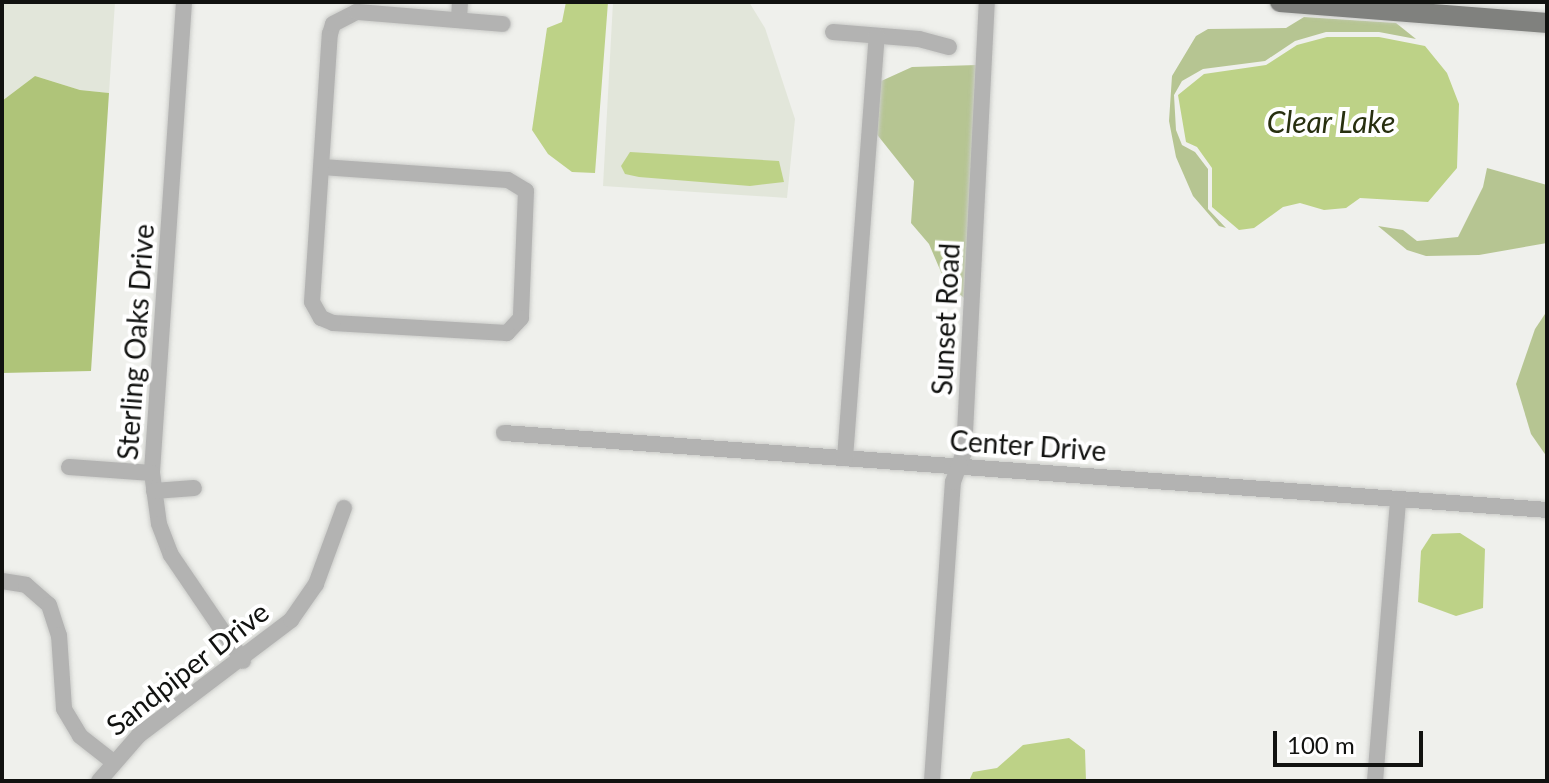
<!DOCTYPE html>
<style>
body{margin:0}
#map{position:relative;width:1549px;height:783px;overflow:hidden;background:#eff0ec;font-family:Lato,sans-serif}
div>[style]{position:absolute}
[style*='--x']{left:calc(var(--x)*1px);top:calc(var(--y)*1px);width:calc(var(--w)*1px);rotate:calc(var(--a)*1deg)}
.built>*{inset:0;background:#e2e6da}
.green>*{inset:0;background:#b6c592}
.forest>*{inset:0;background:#afc479}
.water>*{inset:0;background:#bdd287}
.roads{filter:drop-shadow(0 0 2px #cbccc9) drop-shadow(0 0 2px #cbccc9)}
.minor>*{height:16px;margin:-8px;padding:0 8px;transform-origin:8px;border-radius:8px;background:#b3b3b2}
.major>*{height:20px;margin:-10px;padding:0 10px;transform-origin:10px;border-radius:10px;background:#80817e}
span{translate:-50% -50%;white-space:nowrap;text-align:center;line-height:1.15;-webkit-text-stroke:8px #fff;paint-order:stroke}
.street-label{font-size:28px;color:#111210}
.water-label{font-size:30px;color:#272f0f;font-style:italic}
.frame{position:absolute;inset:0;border:4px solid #111210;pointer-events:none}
.scale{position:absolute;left:1273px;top:731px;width:150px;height:36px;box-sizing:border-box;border:4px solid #111210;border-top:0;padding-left:10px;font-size:24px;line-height:28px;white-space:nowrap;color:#111210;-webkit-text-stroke:6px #fff;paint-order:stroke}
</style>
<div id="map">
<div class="built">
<div style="clip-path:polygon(2px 2px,115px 2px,109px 93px,80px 90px,35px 76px,2px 101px)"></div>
<div style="clip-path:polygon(613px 2px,749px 2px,765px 28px,795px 119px,787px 198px,603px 186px)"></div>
</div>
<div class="green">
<div style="clip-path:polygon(1304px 17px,1396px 23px,1416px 39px,1379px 32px,1326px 32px,1295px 41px,1265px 61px,1203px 69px,1182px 81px,1174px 95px,1176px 130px,1182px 145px,1195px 152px,1208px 169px,1208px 209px,1226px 228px,1219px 226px,1193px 196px,1176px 157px,1169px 121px,1172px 76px,1196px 36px,1208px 29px,1286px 28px)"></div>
<div style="clip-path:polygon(977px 65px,966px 300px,944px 279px,929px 244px,911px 223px,914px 181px,875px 132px,879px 82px,912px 67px)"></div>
<div style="clip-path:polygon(1487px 168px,1547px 185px,1547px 243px,1479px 255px,1426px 256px,1407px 250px,1378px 226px,1403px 230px,1417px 241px,1458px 237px,1483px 187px)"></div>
<div style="clip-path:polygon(1547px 311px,1547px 457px,1531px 434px,1516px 384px,1535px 329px)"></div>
</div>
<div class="forest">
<div style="clip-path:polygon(35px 76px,80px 90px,109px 93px,91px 371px,2px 373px,2px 101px)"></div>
</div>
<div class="water">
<div style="clip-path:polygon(566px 2px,608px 2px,595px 173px,572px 172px,548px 154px,532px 130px,547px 28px,562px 22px)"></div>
<div style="clip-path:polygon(1327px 37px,1379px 37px,1425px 46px,1447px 73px,1459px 104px,1457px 168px,1428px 202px,1360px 198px,1346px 208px,1324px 210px,1300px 203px,1283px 207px,1254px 228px,1239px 230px,1212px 207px,1212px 168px,1197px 147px,1186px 142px,1178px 95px,1204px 74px,1266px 65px,1297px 45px)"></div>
<div style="clip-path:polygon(630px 152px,779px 161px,784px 182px,750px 186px,639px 177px,625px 174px,621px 166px)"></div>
<div style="clip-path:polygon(1460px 533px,1485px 549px,1483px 608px,1456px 616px,1418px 602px,1421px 551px,1432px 534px)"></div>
<div style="clip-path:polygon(1069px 738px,1085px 750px,1086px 781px,969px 781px,973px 772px,997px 768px,1023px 745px)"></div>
</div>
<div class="roads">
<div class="minor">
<div style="--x:184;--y:2;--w:472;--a:93.9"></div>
<div style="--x:152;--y:473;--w:51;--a:82.2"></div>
<div style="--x:159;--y:524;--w:33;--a:69"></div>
<div style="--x:171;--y:555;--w:128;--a:55.8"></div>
<div style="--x:459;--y:20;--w:18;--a:-87"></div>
<div style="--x:833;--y:32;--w:86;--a:4.7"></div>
<div style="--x:919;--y:39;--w:31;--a:15"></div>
<div style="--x:322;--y:167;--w:186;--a:4"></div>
<div style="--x:508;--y:180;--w:21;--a:31"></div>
<div style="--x:526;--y:191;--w:127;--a:92.3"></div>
<div style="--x:521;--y:318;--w:21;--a:133"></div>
<div style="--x:507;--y:333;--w:174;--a:-176.7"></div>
<div style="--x:333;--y:323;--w:13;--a:-157"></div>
<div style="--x:321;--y:318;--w:18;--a:-119"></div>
<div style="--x:312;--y:302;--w:269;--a:-86.2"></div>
<div style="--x:330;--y:34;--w:10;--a:-73"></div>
<div style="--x:333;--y:24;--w:27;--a:-27"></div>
<div style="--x:357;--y:12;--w:146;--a:4.7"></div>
<div style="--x:504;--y:433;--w:1046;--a:4.22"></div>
<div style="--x:845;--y:458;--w:423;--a:-85.7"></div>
<div style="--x:69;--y:467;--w:83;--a:4.1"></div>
<div style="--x:154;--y:491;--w:40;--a:-4.3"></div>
<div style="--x:2;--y:581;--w:24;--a:9"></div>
<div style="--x:26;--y:585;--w:30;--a:41"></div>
<div style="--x:49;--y:605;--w:32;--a:72"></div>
<div style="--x:59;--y:635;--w:74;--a:86.1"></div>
<div style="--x:64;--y:709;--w:31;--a:59"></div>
<div style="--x:80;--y:736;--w:41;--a:38"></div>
<div style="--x:99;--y:781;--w:61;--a:-49"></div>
<div style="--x:139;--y:735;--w:191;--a:-37.1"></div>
<div style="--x:291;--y:620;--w:44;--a:-55.2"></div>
<div style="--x:316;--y:584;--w:81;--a:-69.8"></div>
<div style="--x:932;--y:781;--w:300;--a:-86"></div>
<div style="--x:953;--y:482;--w:32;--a:-70"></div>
<div style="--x:964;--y:452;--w:451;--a:-87.1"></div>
<div style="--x:1375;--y:781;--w:283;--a:-85.3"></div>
</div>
<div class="major">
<div style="--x:1280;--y:2;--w:268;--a:4.5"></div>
</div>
</div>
<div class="street-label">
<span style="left:945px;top:319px;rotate:-87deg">Sunset Road</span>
<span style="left:135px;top:342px;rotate:-86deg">Sterling Oaks Drive</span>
<span style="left:1028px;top:445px;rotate:4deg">Center Drive</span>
<span style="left:187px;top:668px;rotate:-38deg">Sandpiper Drive</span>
</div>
<div class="water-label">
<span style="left:1331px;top:121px">Clear Lake</span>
</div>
<div class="frame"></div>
<div class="scale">100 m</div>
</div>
